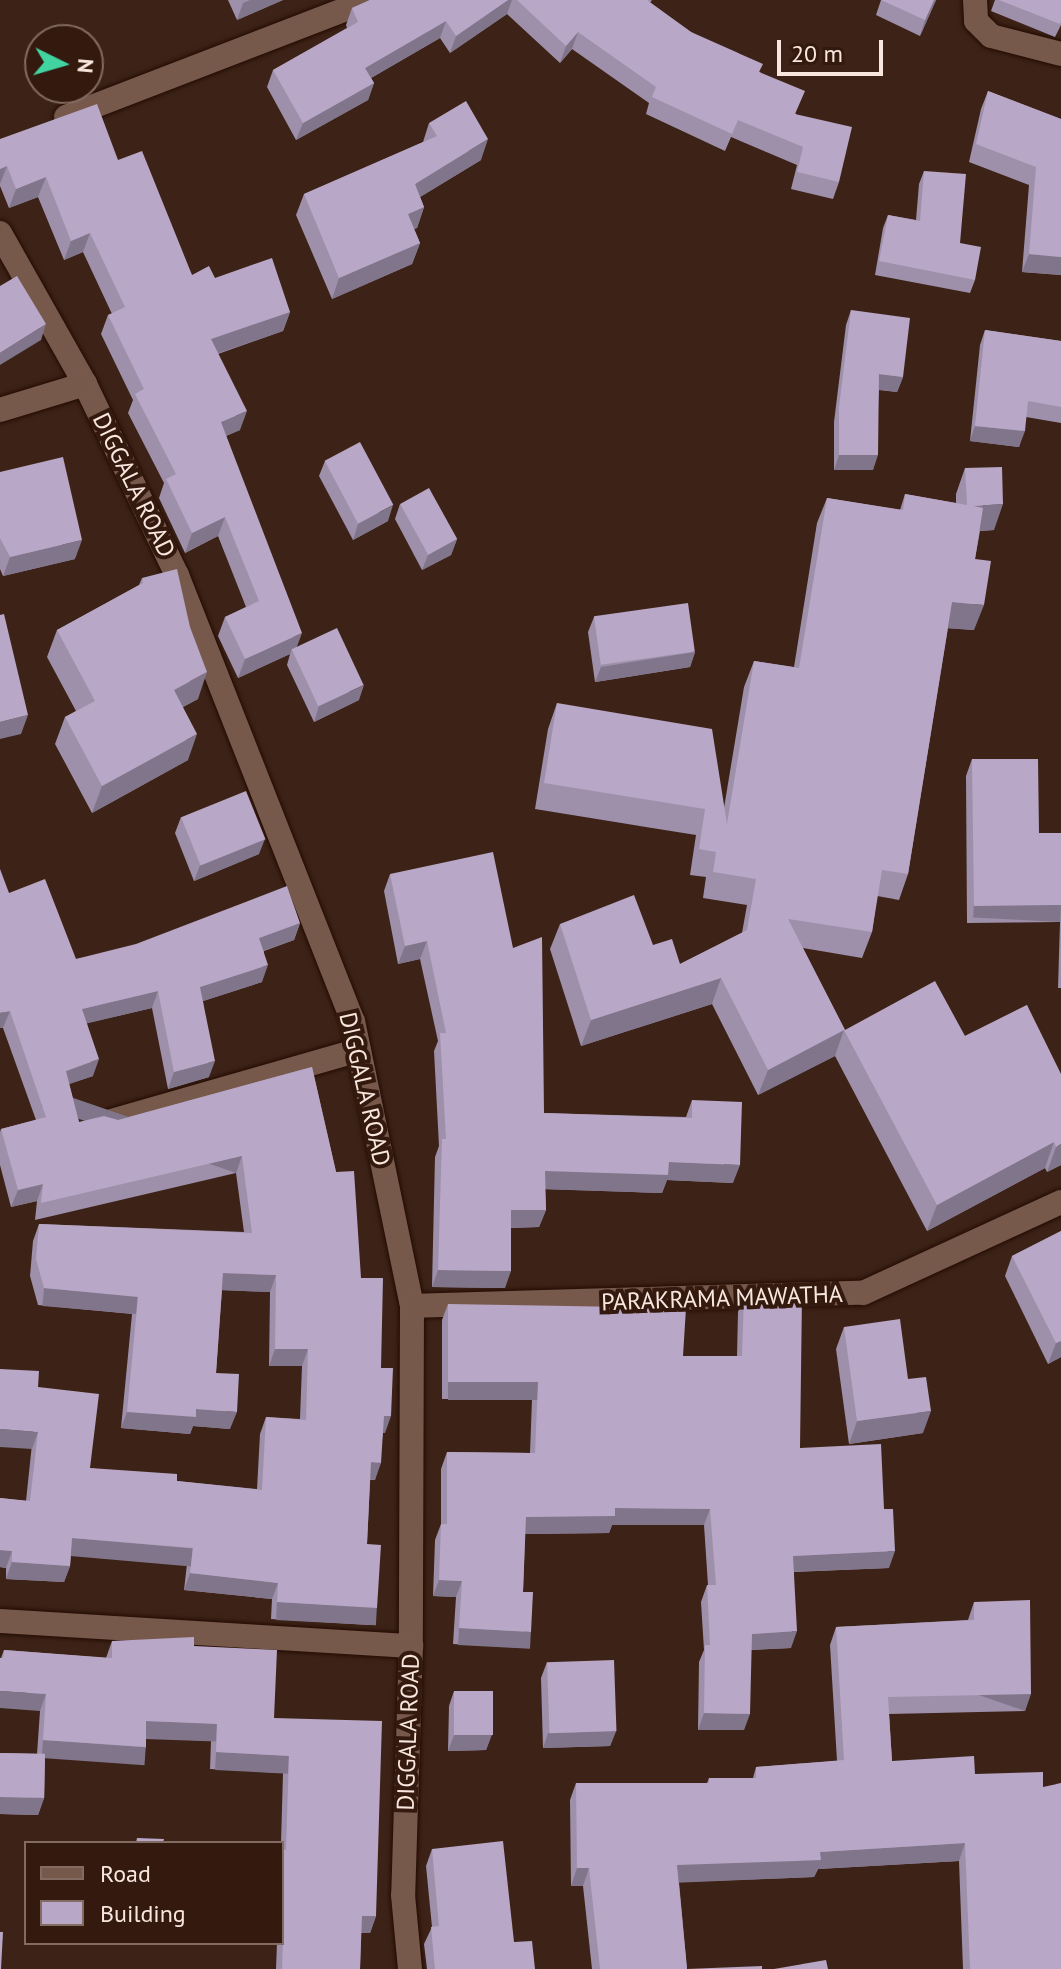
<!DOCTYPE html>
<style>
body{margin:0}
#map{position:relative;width:1061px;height:1969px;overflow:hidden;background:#3d2317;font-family:"PT Sans",sans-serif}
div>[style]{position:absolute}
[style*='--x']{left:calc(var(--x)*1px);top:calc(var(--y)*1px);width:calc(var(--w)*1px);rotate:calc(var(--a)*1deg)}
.roads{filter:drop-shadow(0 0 2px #230b03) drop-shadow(0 0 2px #230b03)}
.minor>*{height:24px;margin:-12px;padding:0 12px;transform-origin:12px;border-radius:12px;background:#77594c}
.wall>*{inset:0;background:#9e90aa}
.shaded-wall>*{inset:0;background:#81758b;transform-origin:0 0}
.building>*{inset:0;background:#b8a7c6;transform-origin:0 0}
span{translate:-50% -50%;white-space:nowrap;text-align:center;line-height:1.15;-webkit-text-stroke:8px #33190e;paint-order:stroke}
.street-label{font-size:24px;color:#f9e7df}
.legend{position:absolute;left:24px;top:1841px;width:260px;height:104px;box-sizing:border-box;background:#33190e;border:2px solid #826b62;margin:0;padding:10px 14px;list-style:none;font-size:24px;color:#f9e7df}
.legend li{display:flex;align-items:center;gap:16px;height:40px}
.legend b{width:40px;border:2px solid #826b62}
.north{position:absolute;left:24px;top:24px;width:80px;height:80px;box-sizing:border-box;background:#33190e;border:2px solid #826b62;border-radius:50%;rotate:95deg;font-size:22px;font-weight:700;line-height:32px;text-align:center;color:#f9e7df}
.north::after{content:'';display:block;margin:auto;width:28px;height:36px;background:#41d4a1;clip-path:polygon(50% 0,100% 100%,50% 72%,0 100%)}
.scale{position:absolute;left:777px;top:40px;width:106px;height:36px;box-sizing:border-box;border:4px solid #f9e7df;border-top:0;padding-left:10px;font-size:24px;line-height:28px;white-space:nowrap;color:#f9e7df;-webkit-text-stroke:6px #33190e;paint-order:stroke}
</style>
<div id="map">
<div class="roads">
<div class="minor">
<div style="--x:975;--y:0;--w:21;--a:87"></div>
<div style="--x:976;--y:21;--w:21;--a:45"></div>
<div style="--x:991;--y:36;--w:72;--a:14.4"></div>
<div style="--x:66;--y:117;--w:325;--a:-21.1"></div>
<div style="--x:0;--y:233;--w:173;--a:60.6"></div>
<div style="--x:85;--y:384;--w:212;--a:64.3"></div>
<div style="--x:177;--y:575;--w:479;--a:68.5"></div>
<div style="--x:353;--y:1021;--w:291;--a:78.3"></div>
<div style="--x:412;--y:1306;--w:340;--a:90.2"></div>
<div style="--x:411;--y:1646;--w:249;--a:91.8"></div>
<div style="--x:403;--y:1895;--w:74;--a:84.6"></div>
<div style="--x:0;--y:410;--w:89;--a:-17"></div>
<div style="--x:108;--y:1122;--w:261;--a:-16"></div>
<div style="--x:412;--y:1306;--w:451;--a:-1.7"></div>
<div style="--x:863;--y:1293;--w:218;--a:-24.7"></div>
<div style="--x:0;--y:1621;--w:412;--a:3.5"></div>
</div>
</div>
<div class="wall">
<div style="clip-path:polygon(228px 0,283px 0,237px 20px)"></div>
<div style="clip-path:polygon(370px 0,652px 0,650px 3px,691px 32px,760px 72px,796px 114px,839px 182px,833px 199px,791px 189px,797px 165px,731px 137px,725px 151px,646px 114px,649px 103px,572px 49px,560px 63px,507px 14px,450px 53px,440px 38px,371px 78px,374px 83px,368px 100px,296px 140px,267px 87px,273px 70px,347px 28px,346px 25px,352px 8px)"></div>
<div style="clip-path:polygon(881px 0,936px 0,920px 36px,876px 15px)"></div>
<div style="clip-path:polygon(995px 0,1061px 0,1061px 25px,1055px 37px,991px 11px)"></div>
<div style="clip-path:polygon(988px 91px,1061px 119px,1061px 275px,1022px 272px,1029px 185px,969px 162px,981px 109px)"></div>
<div style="clip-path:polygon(429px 123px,481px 160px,420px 197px,424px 207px,417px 228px,414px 229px,420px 243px,412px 264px,332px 299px,296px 215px,304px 194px,423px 142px)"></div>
<div style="clip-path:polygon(0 139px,118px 160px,192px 275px,215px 278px,290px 312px,283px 331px,218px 354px,240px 430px,226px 436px,297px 647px,359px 700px,314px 722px,287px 665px,290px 654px,238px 678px,218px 636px,225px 617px,246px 607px,218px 536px,185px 553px,159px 498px,164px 483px,128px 413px,133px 400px,101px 334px,108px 315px,112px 314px,83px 252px,64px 260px,38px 197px,9px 208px,0 186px)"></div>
<div style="clip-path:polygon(924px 171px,960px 243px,975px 280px,970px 293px,875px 275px,883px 228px,888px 215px,916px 220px,919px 184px)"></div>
<div style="clip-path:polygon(851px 310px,903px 377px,897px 392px,879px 390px,873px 470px,834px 470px,834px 422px,846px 325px)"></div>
<div style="clip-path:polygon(985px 330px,1061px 341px,1061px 423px,1026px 417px,1019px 447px,970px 441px,980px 345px)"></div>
<div style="clip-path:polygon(325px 461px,388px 521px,353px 540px,319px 476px)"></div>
<div style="clip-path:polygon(965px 468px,994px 530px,980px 531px,975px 559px,974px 630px,948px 628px,908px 874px,899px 900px,877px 896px,872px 932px,862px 958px,803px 948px,845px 1030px,965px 1036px,1027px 1005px,1061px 1165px,1047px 1172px,1045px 1168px,927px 1231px,835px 1056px,758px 1095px,712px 1004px,581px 1046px,550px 949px,560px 924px,653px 945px,680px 964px,742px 933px,747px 905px,703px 898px,706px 877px,690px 875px,696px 835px,535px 809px,548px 729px,557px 703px,724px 808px,744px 687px,754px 661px,794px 667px,817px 523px,827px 498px,900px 510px,905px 494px,956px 503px,956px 494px)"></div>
<div style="clip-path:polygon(0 472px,75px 559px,3px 576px,0 569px)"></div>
<div style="clip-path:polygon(400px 504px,457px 539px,451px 555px,422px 570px,395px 519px)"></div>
<div style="clip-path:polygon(142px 578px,198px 699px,183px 707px,188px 760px,92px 813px,55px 744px,65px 717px,76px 711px,47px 657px,57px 630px,139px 585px)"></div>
<div style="clip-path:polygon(594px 617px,695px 652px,690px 667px,595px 682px,588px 632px)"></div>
<div style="clip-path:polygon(972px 759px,1039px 833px,1061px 833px,1061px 988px,1058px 988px,1060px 922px,967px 923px,966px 776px)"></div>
<div style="clip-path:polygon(181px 817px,259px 854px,194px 881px,175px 833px)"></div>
<div style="clip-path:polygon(390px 874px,544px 1113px,686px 1117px,692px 1100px,733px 1183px,667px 1180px,662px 1193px,545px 1189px,546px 1210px,539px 1227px,511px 1228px,505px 1288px,432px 1287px,435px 1157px,439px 1146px,434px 1051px,438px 1041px,420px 959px,398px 964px,384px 891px)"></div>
<div style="clip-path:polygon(9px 893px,76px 959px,300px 923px,294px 940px,264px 951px,262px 982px,203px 1001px,209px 1077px,168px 1089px,152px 1008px,87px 1023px,93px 1076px,69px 1084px,79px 1122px,118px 1120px,312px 1067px,381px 1368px,385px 1433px,383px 1433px,375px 1480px,370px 1480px,367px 1544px,370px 1625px,271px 1619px,272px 1599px,184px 1590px,187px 1564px,71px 1555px,70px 1566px,64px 1582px,6px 1579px,6px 1568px,0 1567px,0 1498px,26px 1501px,38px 1387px,90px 1468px,177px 1481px,257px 1489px,260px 1434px,266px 1417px,300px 1419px,302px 1366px,269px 1366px,270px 1292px,222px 1290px,216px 1373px,230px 1429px,193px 1426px,190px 1434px,121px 1428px,132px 1314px,38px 1305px,30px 1276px,33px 1241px,39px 1224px,244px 1232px,236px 1173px,35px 1220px,37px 1201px,11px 1207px,0 1165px,0 1132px,1px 1129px,36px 1120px,3px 1028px)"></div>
<div style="clip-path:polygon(1061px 1231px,1061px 1357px,1048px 1364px,1005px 1276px,1012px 1256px)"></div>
<div style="clip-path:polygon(744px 1295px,800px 1448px,884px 1509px,889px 1568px,794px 1572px,791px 1648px,751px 1650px,744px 1730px,698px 1730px,699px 1662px,704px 1650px,701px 1602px,707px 1585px,708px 1585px,704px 1525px,612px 1525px,609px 1533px,525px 1534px,523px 1592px,525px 1648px,453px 1644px,456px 1597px,433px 1596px,435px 1540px,441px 1524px,441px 1469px,447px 1452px,530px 1453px,532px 1399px,442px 1399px,442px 1320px,448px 1304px,683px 1356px,737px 1356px,738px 1312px)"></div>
<div style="clip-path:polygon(844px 1327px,908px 1379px,923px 1433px,849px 1444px,836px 1349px)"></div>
<div style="clip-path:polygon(974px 1602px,1025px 1711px,889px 1714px,892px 1761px,975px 1774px,1043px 1787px,1061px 1969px,963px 1969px,959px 1861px,818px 1869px,814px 1877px,679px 1882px,687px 1969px,762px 1969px,592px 1969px,583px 1886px,571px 1886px,570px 1800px,576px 1783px,707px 1783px,709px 1778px,753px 1778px,756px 1767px,837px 1761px,830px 1645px,836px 1627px,968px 1620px)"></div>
<div style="clip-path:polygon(112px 1641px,194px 1646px,274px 1718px,376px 1916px,370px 1933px,361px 1933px,360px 1969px,276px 1969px,277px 1943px,282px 1943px,282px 1843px,281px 1843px,283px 1773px,210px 1769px,211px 1741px,146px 1738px,146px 1747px,139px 1764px,45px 1757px,44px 1798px,38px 1815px,0 1814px,0 1753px,37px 1754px,40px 1711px,1px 1658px,4px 1650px,106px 1658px)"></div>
<div style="clip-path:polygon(547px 1662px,616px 1731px,610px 1746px,543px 1748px,541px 1678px)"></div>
<div style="clip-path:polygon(454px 1691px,492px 1734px,486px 1750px,448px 1751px,449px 1706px)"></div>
<div style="clip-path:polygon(432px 1849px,514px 1942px,535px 1969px,427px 1969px,424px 1944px,432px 1927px,426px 1866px)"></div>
</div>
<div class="shaded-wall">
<div style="clip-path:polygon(250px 0,283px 0,237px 20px,243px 3px)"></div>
<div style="clip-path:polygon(508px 0,512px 0,507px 14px,450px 53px,456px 36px)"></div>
<div style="clip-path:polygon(934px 0,936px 0,920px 36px,925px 20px)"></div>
<div style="clip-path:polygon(446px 21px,440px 38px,359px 85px,365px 68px)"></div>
<div style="clip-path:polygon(578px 32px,572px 49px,560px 63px,566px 46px)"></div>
<div style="clip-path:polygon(374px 83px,368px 100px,296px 140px,303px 123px)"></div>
<div style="clip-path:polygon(488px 139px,481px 160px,407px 205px,415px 184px)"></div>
<div style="clip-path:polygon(7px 166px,0 184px,0 169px)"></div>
<div style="clip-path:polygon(46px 177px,38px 197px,9px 208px,16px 189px)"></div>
<div style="clip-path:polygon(424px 207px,417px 228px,400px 235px,408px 214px)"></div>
<div style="clip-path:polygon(90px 233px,83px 252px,64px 260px,71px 241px)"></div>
<div style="clip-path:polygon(420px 243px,412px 264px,332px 299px,339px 278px)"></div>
<div style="clip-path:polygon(1029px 254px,1061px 257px,1061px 275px,1022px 272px)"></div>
<div style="clip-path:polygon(290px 312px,283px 331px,204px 358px,211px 339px)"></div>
<div style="clip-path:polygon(46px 324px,41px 340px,0 365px,0 353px)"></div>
<div style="clip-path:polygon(879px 374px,903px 377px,897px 392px,873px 389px)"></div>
<div style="clip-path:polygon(247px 411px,240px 430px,214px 441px,221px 422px)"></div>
<div style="clip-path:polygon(975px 426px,1025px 431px,1019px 447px,970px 441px)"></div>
<div style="clip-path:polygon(839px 455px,878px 455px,873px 470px,834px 470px)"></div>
<div style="clip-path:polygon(1003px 504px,994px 530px,964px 532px,974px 506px)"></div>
<div style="clip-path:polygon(393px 505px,388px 521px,353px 540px,358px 524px)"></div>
<div style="clip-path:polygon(225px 517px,218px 536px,185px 553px,192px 533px)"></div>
<div style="clip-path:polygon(457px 539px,451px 555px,422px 570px,428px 555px)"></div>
<div style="clip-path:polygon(82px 540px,75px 559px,3px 576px,10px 557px)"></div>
<div style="clip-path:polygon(952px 602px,984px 605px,974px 630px,943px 628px)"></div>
<div style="clip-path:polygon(302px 633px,295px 652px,292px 649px,290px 654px,238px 678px,245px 659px)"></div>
<div style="clip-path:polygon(695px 652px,690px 667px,595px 682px,601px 667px)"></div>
<div style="clip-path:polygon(207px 672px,198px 699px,164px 717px,174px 690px)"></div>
<div style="clip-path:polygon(364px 685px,359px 700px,314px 722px,319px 706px)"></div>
<div style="clip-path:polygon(28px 715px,21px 734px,0 739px,0 722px)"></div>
<div style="clip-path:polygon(197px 734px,188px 760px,92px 813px,102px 786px)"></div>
<div style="clip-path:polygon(265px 839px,259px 854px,194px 881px,200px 865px)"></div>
<div style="left:1061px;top:905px;width:17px;height:87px;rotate:93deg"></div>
<div style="clip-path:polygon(300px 923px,294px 940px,253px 954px,259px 938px)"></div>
<div style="clip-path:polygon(427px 941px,420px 959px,398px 964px,405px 946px)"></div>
<div style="clip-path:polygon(268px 965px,262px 982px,194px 1004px,200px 987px)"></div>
<div style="clip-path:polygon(721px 978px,712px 1004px,581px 1046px,591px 1020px)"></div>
<div style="clip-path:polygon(158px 991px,152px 1008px,76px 1026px,82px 1009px)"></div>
<div style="clip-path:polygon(10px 1011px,3px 1028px,0 1028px,0 1013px)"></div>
<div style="clip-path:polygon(844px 1030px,835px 1056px,758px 1095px,768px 1070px)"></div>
<div style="clip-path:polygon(99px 1059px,93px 1076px,60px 1087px,66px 1071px)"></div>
<div style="clip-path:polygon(215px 1061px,209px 1077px,168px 1089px,174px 1072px)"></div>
<div style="clip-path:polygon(1054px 1142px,1045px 1168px,927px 1231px,937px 1205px)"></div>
<div style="clip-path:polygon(1061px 1144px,1061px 1165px,1047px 1172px,1056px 1147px)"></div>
<div style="left:242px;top:1156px;width:18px;height:206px;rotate:109deg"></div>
<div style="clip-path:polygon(669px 1162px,740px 1165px,733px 1183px,667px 1180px,662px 1193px,539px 1189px,545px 1171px)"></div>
<div style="clip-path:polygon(43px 1184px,37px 1201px,11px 1207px,18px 1190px)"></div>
<div style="clip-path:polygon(511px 1210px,546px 1210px,539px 1227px,504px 1228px)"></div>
<div style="clip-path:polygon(438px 1270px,511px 1271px,505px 1288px,432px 1287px)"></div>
<div style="clip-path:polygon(223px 1273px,276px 1275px,270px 1292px,217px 1290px)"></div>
<div style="left:44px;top:1288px;width:94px;height:18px;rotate:5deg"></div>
<div style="clip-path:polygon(1061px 1341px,1061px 1357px,1048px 1364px,1056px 1343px)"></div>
<div style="clip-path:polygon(275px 1349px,308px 1349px,302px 1366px,269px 1366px)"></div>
<div style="left:448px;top:1382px;width:90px;height:18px"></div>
<div style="clip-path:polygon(196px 1409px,237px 1412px,230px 1429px,193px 1426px,190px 1434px,121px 1428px,127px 1412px)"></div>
<div style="clip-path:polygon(931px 1411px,923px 1433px,849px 1444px,857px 1421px)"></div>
<div style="clip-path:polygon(384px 1416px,391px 1416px,385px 1433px,378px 1433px)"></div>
<div style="clip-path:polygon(0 1429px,38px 1432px,32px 1449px,0 1447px)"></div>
<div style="clip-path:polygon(371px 1462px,381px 1463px,375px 1480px,365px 1479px)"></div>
<div style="clip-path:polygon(615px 1508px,710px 1509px,704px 1525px,612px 1525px,609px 1533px,520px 1534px,526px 1517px)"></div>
<div style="left:72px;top:1538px;width:121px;height:18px;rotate:5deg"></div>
<div style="clip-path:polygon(0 1550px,12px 1551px,6px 1568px,0 1567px)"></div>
<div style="clip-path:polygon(895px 1551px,889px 1568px,787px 1572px,793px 1556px)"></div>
<div style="clip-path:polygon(12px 1562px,70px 1566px,64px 1582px,6px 1579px)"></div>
<div style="clip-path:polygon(190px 1573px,278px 1583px,272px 1599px,184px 1590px)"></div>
<div style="clip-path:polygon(439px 1580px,462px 1581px,456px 1597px,433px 1596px)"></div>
<div style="left:277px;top:1602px;width:100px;height:18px;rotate:3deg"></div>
<div style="left:459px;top:1628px;width:72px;height:17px;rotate:3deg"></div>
<div style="clip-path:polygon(797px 1631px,791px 1648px,746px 1650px,752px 1634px)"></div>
<div style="clip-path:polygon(0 1691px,46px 1694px,40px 1711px,0 1708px)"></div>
<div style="left:1031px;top:1694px;width:18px;height:143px;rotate:109deg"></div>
<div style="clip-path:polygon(704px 1713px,750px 1714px,744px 1730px,698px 1730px)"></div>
<div style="left:146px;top:1721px;width:71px;height:18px;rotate:2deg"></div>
<div style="clip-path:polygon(616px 1731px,610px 1746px,543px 1748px,548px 1733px)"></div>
<div style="clip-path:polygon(492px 1734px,486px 1750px,448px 1751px,454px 1735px)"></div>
<div style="left:43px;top:1740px;width:103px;height:18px;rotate:4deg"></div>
<div style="left:216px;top:1752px;width:73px;height:18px;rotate:3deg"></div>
<div style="clip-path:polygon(0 1797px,44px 1798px,38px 1815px,0 1814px)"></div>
<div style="clip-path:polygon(965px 1843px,959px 1861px,818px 1869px,814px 1877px,671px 1883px,677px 1865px,820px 1852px)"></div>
<div style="clip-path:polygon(577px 1868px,589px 1868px,583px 1886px,571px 1886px)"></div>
<div style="clip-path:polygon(362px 1916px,376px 1916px,370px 1933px,355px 1933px)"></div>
</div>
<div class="building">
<div style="clip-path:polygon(370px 0,508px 0,456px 36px,446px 21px,365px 68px,374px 83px,303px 123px,273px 70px,358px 22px,352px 8px)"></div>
<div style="clip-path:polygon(517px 0,647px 0,691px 32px,763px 64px,759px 72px,805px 91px,795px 114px,852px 127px,839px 182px,797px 172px,803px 147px,738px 120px,732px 134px,652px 97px,656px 87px,578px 32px,566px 46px)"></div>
<div style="clip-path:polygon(881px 0,934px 0,925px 20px)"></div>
<div style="clip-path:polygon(999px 0,1061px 0,1061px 21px,1060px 24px)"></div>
<div style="clip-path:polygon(988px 91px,1061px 119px,1061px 257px,1029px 254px,1036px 167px,976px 144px)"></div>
<div style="clip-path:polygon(466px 101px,488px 139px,415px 184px,424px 207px,408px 214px,420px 243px,339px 278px,304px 194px,437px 136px,429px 123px)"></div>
<div style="clip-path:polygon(97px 104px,118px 160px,142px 151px,192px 275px,209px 266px,215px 278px,272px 258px,290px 312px,211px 339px,247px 411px,221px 422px,302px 633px,245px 659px,225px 617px,259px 601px,225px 517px,192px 533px,166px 479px,176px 474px,135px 394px,144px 389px,108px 315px,125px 307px,90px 233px,71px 241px,46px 177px,16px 189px,7px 166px,0 169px,0 139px)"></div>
<div style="clip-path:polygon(924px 171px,966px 174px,960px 243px,981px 247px,975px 280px,879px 261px,888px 215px,920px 221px)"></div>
<div style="clip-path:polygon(17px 276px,46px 324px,0 353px,0 286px)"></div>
<div style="clip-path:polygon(851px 310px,910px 318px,903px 377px,879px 374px,878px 455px,839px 455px,839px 407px)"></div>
<div style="clip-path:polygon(985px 330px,1061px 341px,1061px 407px,1028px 401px,1025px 431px,975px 426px)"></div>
<div style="left:360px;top:442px;width:71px;height:40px;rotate:62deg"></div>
<div style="clip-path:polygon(63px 457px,82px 540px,10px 557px,0 538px,0 472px)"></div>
<div style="clip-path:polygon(1002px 467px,1003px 504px,974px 506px,983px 508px,975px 559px,991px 561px,984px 605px,952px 602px,908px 874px,882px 870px,872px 932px,788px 919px,845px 1030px,935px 981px,965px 1036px,1027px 1005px,1061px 1074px,1061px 1144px,1056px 1147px,1054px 1142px,937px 1205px,844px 1030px,768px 1070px,721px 978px,591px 1020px,560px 924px,634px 895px,653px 945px,672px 939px,680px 964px,747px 930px,756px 879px,713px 872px,716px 852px,699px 849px,705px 809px,544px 783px,557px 703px,712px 729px,727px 824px,754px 661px,799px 668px,827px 498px,903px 510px,905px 494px,967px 505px,965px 468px)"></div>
<div style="left:429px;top:488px;width:58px;height:33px;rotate:61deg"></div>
<div style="clip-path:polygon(177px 569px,190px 627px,207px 672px,174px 690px,197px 734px,102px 786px,65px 717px,95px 701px,57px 630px,143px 583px,142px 578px)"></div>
<div style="left:688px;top:603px;width:49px;height:95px;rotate:82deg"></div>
<div style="clip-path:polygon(4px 614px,28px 715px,0 722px,0 615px)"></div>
<div style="left:337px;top:628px;width:63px;height:50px;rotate:65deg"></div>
<div style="clip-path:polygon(972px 759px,1038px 759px,1039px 833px,1061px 833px,1061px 905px,974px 906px)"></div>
<div style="left:246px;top:791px;width:52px;height:70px;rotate:68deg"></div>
<div style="clip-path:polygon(493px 852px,513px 948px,542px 937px,544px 1113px,692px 1118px,692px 1100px,742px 1102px,740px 1165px,669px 1162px,668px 1175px,545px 1171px,546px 1210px,511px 1210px,511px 1271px,438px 1270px,442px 1139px,446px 1139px,440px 1033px,446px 1033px,427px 941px,405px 946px,390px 874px)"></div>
<div style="clip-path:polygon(0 869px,9px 893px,45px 879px,76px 959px,136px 944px,287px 886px,300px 923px,259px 938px,268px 965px,200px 987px,215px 1061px,174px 1072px,158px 991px,82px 1009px,99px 1059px,66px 1071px,79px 1122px,104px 1116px,118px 1120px,312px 1067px,336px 1172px,354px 1171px,361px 1278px,383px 1278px,381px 1368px,393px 1368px,391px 1416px,384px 1416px,381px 1463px,371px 1462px,367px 1544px,381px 1545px,377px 1608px,277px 1602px,278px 1583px,190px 1573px,193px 1548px,72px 1538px,70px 1566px,12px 1562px,12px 1551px,0 1550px,0 1498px,30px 1501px,38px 1432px,0 1429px,0 1369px,39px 1371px,38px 1387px,99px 1394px,90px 1468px,177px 1474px,177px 1481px,262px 1490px,266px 1417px,306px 1420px,308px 1349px,275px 1349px,276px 1275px,223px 1273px,216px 1373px,239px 1374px,237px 1412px,196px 1409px,196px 1417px,127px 1412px,138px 1297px,44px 1288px,36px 1259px,39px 1224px,252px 1233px,242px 1156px,41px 1203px,43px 1184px,18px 1190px,1px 1129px,46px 1117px,10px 1011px,0 1013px)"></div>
<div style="clip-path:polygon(1061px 1231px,1061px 1341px,1056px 1343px,1012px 1256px)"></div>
<div style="clip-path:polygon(744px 1295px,802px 1296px,800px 1448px,881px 1444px,884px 1509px,893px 1509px,895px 1551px,793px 1556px,797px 1631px,752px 1634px,750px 1714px,704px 1713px,705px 1645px,710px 1645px,707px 1585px,716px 1585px,710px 1509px,615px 1508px,615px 1516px,526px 1517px,523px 1592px,533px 1592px,531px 1632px,459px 1628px,462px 1581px,439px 1580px,441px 1524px,447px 1524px,447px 1452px,535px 1453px,538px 1382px,448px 1382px,448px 1304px,686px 1308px,683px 1356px,742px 1356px)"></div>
<div style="clip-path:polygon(900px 1319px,908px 1379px,926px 1377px,931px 1411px,857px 1421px,844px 1327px)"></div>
<div style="clip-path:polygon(1030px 1600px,1031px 1694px,888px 1697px,892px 1761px,974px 1756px,975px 1774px,1043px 1772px,1043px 1787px,1061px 1783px,1061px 1969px,970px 1969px,965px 1843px,820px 1852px,821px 1860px,677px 1865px,687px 1969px,762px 1966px,762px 1969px,600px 1969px,589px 1868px,577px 1868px,576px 1783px,709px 1783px,709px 1778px,756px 1778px,756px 1767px,844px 1760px,836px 1627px,974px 1620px,974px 1602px)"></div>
<div style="clip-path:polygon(194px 1637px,194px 1646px,277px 1650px,274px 1718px,382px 1721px,376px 1916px,362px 1916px,360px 1969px,282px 1969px,284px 1915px,282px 1915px,282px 1850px,286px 1850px,289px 1756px,216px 1752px,217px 1724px,146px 1721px,146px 1747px,43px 1740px,46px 1694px,0 1691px,0 1658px,3px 1658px,4px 1650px,112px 1658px,112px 1641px)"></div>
<div style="left:614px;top:1660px;width:71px;height:67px;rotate:88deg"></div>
<div style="left:454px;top:1691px;width:39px;height:44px"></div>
<div style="left:0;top:1753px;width:45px;height:44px;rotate:1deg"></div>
<div style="clip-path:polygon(137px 1838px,164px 1839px,163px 1843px,136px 1843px)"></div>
<div style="clip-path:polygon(503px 1841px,514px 1942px,532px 1941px,535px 1969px,435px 1969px,431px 1927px,439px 1926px,432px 1849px)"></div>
<div style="clip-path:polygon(0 1932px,3px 1932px,1px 1969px,0 1969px)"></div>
<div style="clip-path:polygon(826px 1960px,828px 1969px,774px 1969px)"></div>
</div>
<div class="street-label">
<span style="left:134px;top:485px;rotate:64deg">DIGGALA ROAD</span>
<span style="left:365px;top:1089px;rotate:77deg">DIGGALA ROAD</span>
<span style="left:722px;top:1298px;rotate:-2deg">PARAKRAMA MAWATHA</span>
<span style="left:408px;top:1732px;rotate:-88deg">DIGGALA ROAD</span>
</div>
<ul class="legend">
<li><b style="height:10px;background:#77594c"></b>Road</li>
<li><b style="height:22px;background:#b8a7c6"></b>Building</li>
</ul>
<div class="north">N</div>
<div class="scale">20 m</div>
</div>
